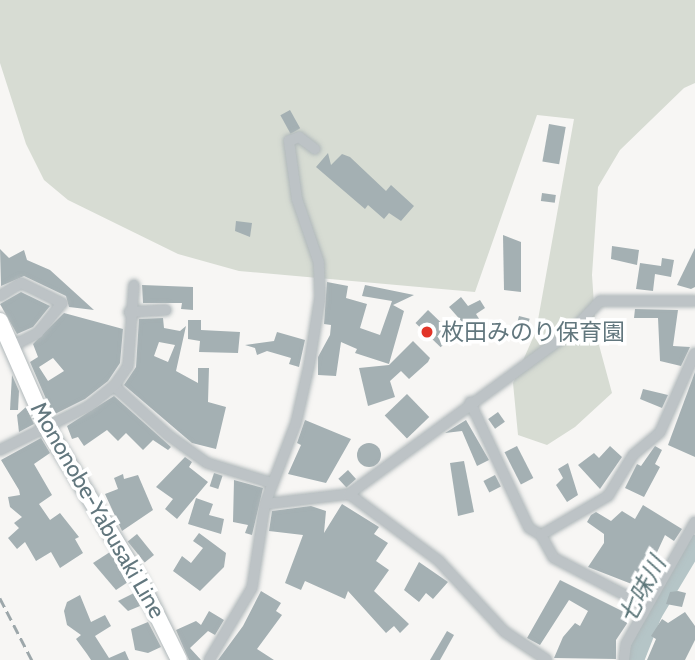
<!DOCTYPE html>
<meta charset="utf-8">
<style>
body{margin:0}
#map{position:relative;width:695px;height:660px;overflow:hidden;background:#f7f6f4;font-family:Cabin,"Noto Sans JP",sans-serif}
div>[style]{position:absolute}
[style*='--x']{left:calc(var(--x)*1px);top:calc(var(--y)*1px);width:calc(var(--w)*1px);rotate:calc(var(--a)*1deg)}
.green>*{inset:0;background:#d7dcd3}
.river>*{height:18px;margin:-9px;padding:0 9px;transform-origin:9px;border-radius:9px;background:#b5c5c7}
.building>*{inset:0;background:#a4b0b3;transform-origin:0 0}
.round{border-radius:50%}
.roads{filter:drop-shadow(0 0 2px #b0b8ba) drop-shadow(0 0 2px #b0b8ba)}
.street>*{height:10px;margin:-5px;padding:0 5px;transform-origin:5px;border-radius:5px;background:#bdc3c6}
.secondary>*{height:16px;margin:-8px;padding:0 8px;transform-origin:8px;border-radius:8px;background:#fff}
.rail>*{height:2.5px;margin-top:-1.25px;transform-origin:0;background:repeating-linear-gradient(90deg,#9da7aa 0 10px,transparent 0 15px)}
.dots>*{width:19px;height:19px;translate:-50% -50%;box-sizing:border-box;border:4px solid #fff;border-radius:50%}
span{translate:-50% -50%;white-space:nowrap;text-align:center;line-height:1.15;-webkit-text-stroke:7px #fff;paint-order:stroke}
.poi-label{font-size:23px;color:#62777e}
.left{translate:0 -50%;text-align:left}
.street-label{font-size:23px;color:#62777e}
.water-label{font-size:24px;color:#5d777a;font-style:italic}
</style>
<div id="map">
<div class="green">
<div style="clip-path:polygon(0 0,695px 0,695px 83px,684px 88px,620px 150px,598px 187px,592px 275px,596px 334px,612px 393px,575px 427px,547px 445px,518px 435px,513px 383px,536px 331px,574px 119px,537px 115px,475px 292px,239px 271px,178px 254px,68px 200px,44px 180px,26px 144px,0 63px)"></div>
</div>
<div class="river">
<div style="--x:635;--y:660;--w:49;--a:-68.6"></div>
<div style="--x:653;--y:614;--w:82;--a:-59"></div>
</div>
<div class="building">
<div style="left:290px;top:110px;width:21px;height:11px;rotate:61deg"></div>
<div style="left:549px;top:124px;width:17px;height:38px;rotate:10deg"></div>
<div style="clip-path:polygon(328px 153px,331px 165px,342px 154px,350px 157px,386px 191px,391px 185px,414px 206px,401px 221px,389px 213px,384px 219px,368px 205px,365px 209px,316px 167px)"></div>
<div style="left:542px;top:193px;width:14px;height:8px;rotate:8deg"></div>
<div style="clip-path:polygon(236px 221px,252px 223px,250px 237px,235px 231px)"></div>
<div style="clip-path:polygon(503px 235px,521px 242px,521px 292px,504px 290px)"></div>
<div style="clip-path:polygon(612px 246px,639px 250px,637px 265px,611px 259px)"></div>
<div style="clip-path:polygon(695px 248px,695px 287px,691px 289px,677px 285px)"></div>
<div style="clip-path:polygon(0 249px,9px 258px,24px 250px,27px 260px,50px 270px,94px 310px,69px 307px,66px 296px,24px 276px,1px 286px)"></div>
<div style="clip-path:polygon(662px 258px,674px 260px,671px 277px,655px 274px,653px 291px,636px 289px,640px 263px,661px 266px)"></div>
<div style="clip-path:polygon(327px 282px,348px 286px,346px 298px,367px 304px,360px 328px,380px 335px,392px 301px,362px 296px,365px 285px,414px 295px,393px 305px,404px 311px,389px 364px,355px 353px,357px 349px,341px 342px,336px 376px,318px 375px,318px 357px,330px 335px,331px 325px,324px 324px)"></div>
<div style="clip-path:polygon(142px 285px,193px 287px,193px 310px,181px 309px,182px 303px,143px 303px)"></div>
<div style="clip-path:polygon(21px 292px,50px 306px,33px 327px,17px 334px,0 304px)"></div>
<div style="clip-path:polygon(461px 297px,468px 306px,480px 300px,485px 308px,476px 314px,485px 328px,477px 339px,449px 307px)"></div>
<div style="clip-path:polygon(635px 309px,678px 310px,673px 346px,690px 347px,681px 366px,660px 361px,658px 318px,634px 318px)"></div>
<div style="left:428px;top:310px;width:35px;height:18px;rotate:44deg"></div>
<div style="clip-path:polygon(evenodd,64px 313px,123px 329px,120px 363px,108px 381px,85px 399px,53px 415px,30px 362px,38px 357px,33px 344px,64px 313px,53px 358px,64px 371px,48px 381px,39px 367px,53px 358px)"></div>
<div style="left:519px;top:316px;width:11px;height:10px;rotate:15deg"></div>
<div style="clip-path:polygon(evenodd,163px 318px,164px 328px,180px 331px,186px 326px,176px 371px,198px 383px,198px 368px,209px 368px,208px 402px,226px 407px,216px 449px,192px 443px,124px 385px,136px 367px,139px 319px,163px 318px,159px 342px,175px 345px,168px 362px,154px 356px,159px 342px)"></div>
<div style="clip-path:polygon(188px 320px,201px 320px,201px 330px,240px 332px,238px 353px,199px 352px,200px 341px,188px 339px)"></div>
<div style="clip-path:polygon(277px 332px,305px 340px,299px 367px,289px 364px,291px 358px,267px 351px,257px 355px,255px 348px,245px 345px,274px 341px)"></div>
<div style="clip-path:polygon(413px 341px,430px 358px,428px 362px,409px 379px,401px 371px,390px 381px,395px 397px,368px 406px,359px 368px,389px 365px)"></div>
<div style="clip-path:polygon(695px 372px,695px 457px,668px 445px)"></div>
<div style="clip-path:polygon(12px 375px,19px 391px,18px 410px,10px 410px)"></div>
<div style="clip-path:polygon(643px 389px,668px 395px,662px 408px,640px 399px)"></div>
<div style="left:407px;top:394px;width:32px;height:31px;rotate:46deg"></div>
<div style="clip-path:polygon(114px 396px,171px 447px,168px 450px,153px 440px,143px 450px,126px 433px,118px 441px,107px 430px,84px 446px,78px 437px,72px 439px,67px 426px)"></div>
<div style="clip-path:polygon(26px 407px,34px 424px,19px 432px,17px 415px)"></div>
<div style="left:498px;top:412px;width:12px;height:12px;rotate:55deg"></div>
<div style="clip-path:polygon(305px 420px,351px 439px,326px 483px,288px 474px,301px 445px,297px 443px)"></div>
<div style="clip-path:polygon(466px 420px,489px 460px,477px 466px,462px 431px,445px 433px)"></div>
<div style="clip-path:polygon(41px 438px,50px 453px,34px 464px,52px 495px,39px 504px,50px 520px,60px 513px,79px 537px,75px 539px,83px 553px,60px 568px,51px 552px,36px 561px,25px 542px,17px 549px,8px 538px,19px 528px,14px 523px,22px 517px,10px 507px,8px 497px,20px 495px,19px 490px,1px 460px)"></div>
<div class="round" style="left:357px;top:443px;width:24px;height:24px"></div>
<div style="left:517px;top:446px;width:36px;height:14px;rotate:63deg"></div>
<div style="clip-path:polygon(610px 446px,622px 457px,600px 489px,578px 465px,594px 453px,599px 458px)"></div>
<div style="clip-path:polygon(655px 446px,662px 450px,655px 464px,660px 467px,644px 497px,625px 488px,637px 464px,641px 466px)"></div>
<div style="clip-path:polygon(185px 457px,192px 462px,189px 467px,208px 482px,177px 519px,165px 509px,173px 499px,156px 487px)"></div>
<div style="clip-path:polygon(464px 461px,474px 512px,458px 516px,450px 463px)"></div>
<div style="clip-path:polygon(568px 463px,578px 495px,567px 502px,556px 485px,563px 478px,558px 469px)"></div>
<div style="left:348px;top:470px;width:12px;height:13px;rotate:48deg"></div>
<div style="left:214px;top:473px;width:9px;height:14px;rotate:18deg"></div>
<div style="clip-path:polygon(123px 474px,124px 479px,138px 475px,153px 510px,122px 531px,105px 494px,118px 489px,114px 478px)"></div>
<div style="left:495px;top:475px;width:13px;height:13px;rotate:63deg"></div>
<div style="clip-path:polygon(234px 480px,263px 488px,252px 535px,245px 533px,248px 525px,233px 522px)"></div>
<div style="clip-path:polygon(196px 498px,213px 504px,209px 515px,224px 519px,221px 534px,188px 524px)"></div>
<div style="clip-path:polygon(342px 504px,379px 527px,374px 534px,388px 543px,376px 561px,389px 570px,374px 591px,409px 624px,400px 633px,394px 626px,386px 633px,348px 591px,345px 599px,305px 581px,301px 590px,285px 583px,303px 535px,269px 531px,272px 511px,311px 506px,326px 511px,324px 533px)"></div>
<div style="clip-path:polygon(643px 505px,682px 529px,674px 541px,665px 535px,653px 561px,660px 564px,652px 580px,646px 577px,642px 588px,588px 567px,604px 543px,604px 534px,587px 522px,591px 515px,596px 512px,611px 521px,622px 511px,635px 519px)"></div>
<div style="clip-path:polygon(199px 533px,226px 553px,224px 567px,200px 591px,173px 571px,182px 556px,191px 563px,203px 548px,193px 541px)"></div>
<div style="left:137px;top:534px;width:27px;height:12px;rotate:51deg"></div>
<div style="clip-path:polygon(110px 552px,128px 582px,116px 590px,93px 563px)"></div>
<div style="clip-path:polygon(419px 562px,448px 582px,433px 599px,426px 593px,419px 602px,404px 590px)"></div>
<div style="clip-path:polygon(560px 580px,632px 616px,616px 640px,616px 659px,554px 658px,563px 637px,575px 623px,580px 626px,588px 611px,569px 600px,540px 645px,527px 638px)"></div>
<div style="clip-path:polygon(261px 591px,281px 603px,276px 611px,282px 615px,257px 649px,274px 660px,218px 660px,243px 626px)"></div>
<div style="clip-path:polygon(678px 591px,686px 593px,682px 607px,666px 604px,670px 592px)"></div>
<div style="clip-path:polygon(134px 593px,140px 606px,128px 611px,118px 601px)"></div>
<div style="clip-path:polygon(80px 595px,91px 622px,105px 615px,111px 626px,95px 636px,109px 658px,125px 651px,129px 660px,91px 660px,87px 654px,76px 639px,81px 635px,67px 625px,64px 611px,67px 602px)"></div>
<div style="clip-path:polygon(209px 611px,224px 620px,215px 635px,208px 631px,190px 648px,201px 660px,189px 660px,176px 630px,196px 621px,201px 625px)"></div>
<div style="clip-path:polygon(685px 612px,695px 626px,695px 640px,685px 660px,647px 660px,656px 639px,651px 636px,662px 619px,668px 623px)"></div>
<div style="clip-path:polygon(148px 622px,161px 647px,148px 653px,135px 650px,131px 629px)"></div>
<div style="clip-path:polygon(447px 631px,454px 635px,440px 660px,430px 660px)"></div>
</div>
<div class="roads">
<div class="street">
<div style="--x:0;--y:296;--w:25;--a:-32"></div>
<div style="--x:21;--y:283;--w:46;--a:26"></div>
<div style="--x:62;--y:303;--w:38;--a:129"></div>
<div style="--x:38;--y:333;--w:31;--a:153"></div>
<div style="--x:129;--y:312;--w:37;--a:-3"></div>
<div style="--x:114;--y:386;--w:73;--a:42.2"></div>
<div style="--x:168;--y:435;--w:48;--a:35.7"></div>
<div style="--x:207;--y:463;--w:68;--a:17.1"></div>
<div style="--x:470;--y:402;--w:139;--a:64.9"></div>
<div style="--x:529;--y:528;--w:14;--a:30"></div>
<div style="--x:541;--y:535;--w:26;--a:61"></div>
<div style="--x:554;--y:558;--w:104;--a:27.6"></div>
<div style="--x:0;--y:450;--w:99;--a:-26.3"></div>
<div style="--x:89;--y:406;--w:32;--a:-39"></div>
<div style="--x:114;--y:386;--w:24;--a:-55"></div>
<div style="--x:128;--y:366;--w:81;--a:-85.8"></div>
<div style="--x:349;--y:494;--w:111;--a:36.6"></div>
<div style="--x:438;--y:560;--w:98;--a:47.1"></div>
<div style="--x:505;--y:632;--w:50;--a:33.7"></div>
<div style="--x:265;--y:504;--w:85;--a:-6.8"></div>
<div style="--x:349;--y:494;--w:278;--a:-36.2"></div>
<div style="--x:573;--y:330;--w:40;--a:-47"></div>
<div style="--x:600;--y:301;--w:95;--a:0"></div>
<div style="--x:541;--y:535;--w:78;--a:-30.2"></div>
<div style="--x:608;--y:496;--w:48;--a:-58.6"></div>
<div style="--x:633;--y:455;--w:35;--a:-40"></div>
<div style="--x:660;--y:432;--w:86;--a:-66.1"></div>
<div style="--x:209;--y:660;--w:84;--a:-59.2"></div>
<div style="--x:252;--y:588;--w:85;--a:-81.2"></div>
<div style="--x:265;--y:504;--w:87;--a:-69.1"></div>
<div style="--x:296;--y:423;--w:58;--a:-77.2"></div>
<div style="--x:309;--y:366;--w:70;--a:-80.9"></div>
<div style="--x:320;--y:297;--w:34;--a:-92"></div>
<div style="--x:319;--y:263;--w:68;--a:-109"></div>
<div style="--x:297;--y:199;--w:59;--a:-97.9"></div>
<div style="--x:289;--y:141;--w:11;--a:-22"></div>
<div style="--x:299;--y:137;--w:20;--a:37"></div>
<div style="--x:624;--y:660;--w:16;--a:-83"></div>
<div style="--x:626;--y:644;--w:140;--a:-60.5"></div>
</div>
<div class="secondary">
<div style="--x:0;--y:321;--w:117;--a:66.3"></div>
<div style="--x:47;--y:428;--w:179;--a:58.7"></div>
<div style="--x:140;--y:581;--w:88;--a:63.7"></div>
</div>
</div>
<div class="rail">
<div style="--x:0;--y:598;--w:70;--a:62.7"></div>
</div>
<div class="dots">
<div style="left:427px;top:332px;background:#e23428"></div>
</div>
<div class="poi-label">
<span class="left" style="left:441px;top:332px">枚田みのり保育園</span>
</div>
<div class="street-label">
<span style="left:98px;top:510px;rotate:60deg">Mononobe-Yabusaki Line</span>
</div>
<div class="water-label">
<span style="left:642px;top:590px;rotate:-62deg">七味川</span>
</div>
</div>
